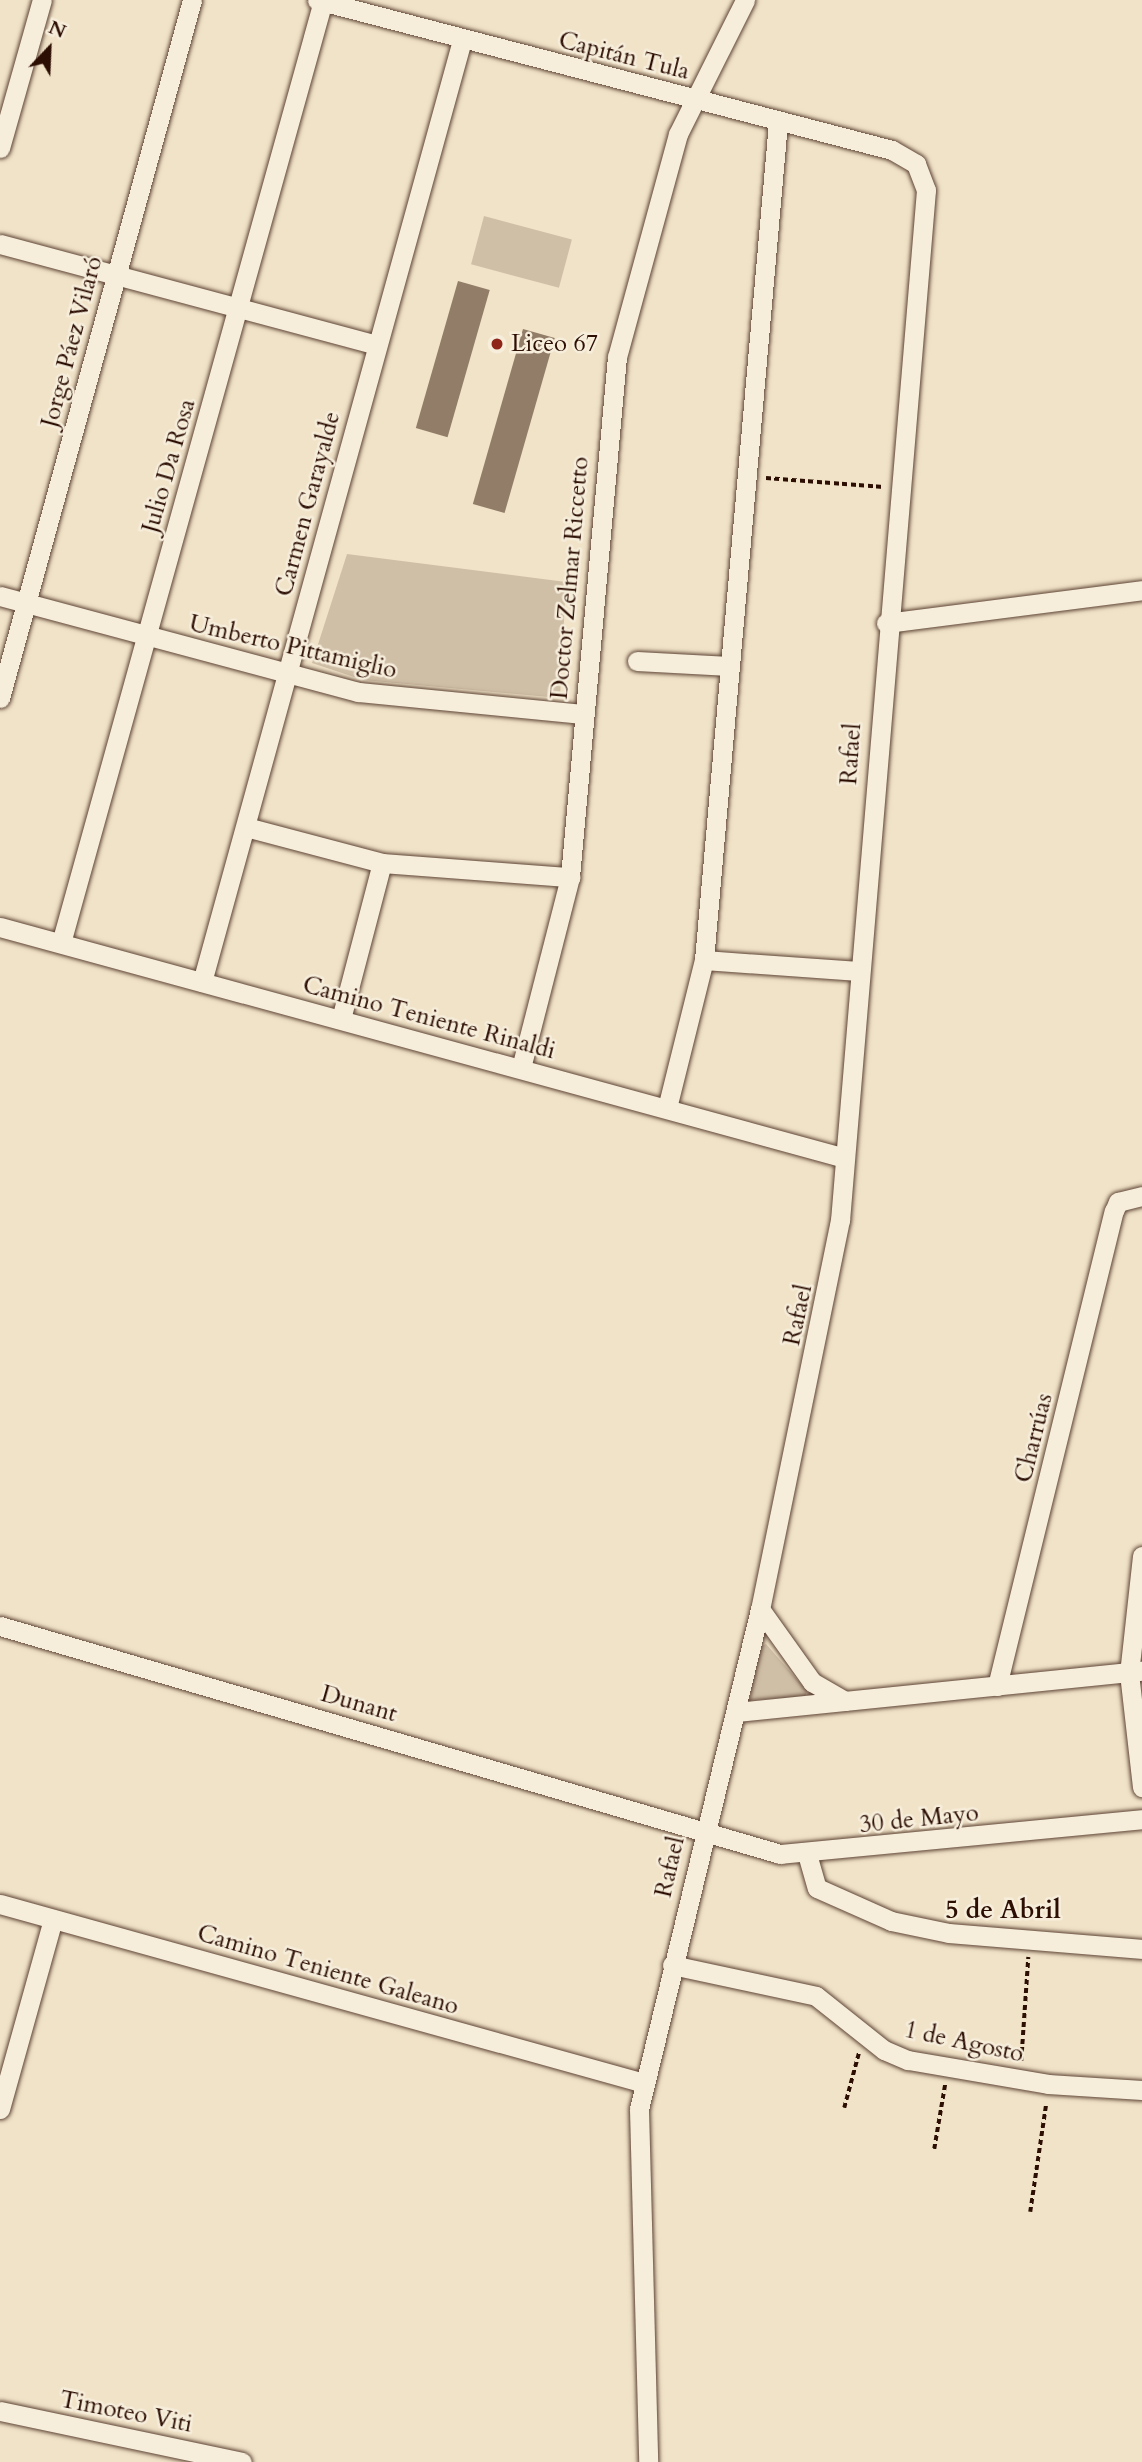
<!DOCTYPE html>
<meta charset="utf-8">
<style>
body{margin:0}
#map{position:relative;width:1142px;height:2462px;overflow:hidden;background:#f1e3c8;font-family:Cardo,serif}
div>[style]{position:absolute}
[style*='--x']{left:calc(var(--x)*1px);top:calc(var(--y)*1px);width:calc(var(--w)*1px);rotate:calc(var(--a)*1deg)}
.green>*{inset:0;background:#d0bfa7;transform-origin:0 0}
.building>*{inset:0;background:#927d69;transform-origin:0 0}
.path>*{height:3.5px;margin-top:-1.75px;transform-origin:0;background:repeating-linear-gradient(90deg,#2c0e03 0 5px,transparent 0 8.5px)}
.roads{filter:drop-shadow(0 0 2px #5d4334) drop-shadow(0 0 2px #5d4334)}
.minor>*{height:19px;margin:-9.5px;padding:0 9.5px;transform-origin:9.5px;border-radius:9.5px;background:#f6eddb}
.dots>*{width:19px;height:19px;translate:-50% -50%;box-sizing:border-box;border:4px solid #f6eddb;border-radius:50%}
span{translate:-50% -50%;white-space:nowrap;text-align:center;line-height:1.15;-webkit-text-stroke:5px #f6eddb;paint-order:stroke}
.street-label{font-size:24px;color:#2c0e03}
.poi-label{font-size:24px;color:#2c0e03}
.left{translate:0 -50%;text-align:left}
.neighbourhood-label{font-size:26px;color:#2c0e03;font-weight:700}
.north{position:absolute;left:14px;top:14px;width:70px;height:70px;-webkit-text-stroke:5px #f6eddb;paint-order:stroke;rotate:23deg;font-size:19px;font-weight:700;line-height:28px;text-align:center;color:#2c0e03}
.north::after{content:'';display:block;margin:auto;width:24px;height:32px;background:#2c0e03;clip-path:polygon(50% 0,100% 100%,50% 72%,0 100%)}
</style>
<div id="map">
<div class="green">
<div style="left:484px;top:216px;width:91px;height:50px;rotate:15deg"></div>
<div style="clip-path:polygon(347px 554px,566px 582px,560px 698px,363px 680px,312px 663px)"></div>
<div style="clip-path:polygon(766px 1644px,807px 1691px,805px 1697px,750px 1700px,757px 1648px)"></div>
</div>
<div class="building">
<div style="left:458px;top:281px;width:33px;height:153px;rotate:16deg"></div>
<div style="left:523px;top:329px;width:33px;height:182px;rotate:16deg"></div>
</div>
<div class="path">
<div style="--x:766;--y:478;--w:118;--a:4.4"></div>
<div style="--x:1021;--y:2061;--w:104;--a:-86.1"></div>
<div style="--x:844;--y:2108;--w:58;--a:-75"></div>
<div style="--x:934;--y:2149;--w:66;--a:-80.4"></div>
<div style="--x:1030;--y:2212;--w:109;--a:-81.6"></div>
</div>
<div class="roads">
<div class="minor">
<div style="--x:317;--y:0;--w:594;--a:14.62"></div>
<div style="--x:892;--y:150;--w:28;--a:30"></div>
<div style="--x:916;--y:164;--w:28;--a:69"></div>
<div style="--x:926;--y:190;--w:1034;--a:94.77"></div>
<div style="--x:840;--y:1220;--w:397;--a:101.6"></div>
<div style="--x:760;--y:1609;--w:514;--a:103.6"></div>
<div style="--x:639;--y:2109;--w:353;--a:88.5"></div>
<div style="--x:0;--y:148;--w:154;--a:-74.2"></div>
<div style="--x:0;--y:244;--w:389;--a:15"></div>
<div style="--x:0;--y:596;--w:371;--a:15"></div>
<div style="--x:358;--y:692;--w:224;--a:5.6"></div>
<div style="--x:886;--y:623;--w:258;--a:-7.3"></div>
<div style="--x:637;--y:661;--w:92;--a:3.1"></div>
<div style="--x:0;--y:698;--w:724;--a:-74.62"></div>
<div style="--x:246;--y:827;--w:141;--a:14.8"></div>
<div style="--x:382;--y:863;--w:189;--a:4.3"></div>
<div style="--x:0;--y:927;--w:876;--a:15.29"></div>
<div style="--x:61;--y:943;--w:978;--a:-74.46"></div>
<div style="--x:704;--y:960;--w:155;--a:4.1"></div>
<div style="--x:202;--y:982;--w:977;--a:-74.57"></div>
<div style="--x:341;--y:1019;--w:161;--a:-75.3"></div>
<div style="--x:521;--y:1068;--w:197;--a:-75.6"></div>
<div style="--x:570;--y:877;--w:522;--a:-84.84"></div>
<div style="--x:617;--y:357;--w:231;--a:-74.7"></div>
<div style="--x:678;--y:134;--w:150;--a:-63.4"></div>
<div style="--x:667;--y:1108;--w:153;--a:-76"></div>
<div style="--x:704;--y:960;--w:841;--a:-84.95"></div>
<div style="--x:1142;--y:1556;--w:118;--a:96.3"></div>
<div style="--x:1129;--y:1673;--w:115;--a:83.5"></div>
<div style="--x:760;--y:1609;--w:90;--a:54.5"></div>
<div style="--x:812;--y:1682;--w:38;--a:30"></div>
<div style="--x:0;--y:1626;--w:813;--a:16.29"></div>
<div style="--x:780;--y:1854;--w:364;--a:-5.5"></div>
<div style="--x:997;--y:1686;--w:489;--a:-76.2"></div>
<div style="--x:1114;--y:1211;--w:10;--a:-66"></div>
<div style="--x:1118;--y:1202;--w:25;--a:-14"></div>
<div style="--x:736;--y:1712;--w:408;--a:-5.8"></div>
<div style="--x:807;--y:1854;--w:35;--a:74"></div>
<div style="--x:817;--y:1888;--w:81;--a:24"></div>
<div style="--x:891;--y:1921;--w:59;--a:11.7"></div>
<div style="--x:949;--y:1933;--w:194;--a:4.7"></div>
<div style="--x:0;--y:1904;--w:668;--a:15.53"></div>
<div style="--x:672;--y:1965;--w:147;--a:12.1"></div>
<div style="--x:816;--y:1996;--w:87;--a:38.5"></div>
<div style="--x:884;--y:2050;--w:26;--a:23"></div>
<div style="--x:908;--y:2060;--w:142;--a:9.7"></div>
<div style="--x:1048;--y:2084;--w:94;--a:3.7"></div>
<div style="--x:0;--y:2109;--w:197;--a:-74.4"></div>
<div style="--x:0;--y:2411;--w:247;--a:11.9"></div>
</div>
</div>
<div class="dots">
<div style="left:497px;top:344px;background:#8f2418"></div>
</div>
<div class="street-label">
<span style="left:624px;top:56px;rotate:14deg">Capitán Tula</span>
<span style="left:72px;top:342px;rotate:-75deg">Jorge Páez Vilaró</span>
<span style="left:169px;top:466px;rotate:-74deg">Julio Da Rosa</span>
<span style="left:308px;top:504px;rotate:-75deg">Carmen Garayalde</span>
<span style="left:570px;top:578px;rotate:-85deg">Doctor Zelmar Riccetto</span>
<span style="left:293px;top:647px;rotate:13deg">Umberto Pittamiglio</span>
<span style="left:851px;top:754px;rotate:-86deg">Rafael</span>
<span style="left:429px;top:1018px;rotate:15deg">Camino Teniente Rinaldi</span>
<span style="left:798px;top:1315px;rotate:-78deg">Rafael</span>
<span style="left:1034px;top:1438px;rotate:-76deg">Charrúas</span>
<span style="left:359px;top:1704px;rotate:16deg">Dunant</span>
<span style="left:919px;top:1819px;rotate:-6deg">30 de Mayo</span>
<span style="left:670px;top:1867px;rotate:-77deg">Rafael</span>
<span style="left:328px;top:1970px;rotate:16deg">Camino Teniente Galeano</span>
<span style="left:964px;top:2042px;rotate:12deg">1 de Agosto</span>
<span style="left:126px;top:2412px;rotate:11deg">Timoteo Viti</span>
</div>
<div class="poi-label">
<span class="left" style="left:511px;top:344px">Liceo 67</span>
</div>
<div class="neighbourhood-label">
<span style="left:1003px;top:1910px">5 de Abril</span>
</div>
<div class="north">N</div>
</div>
